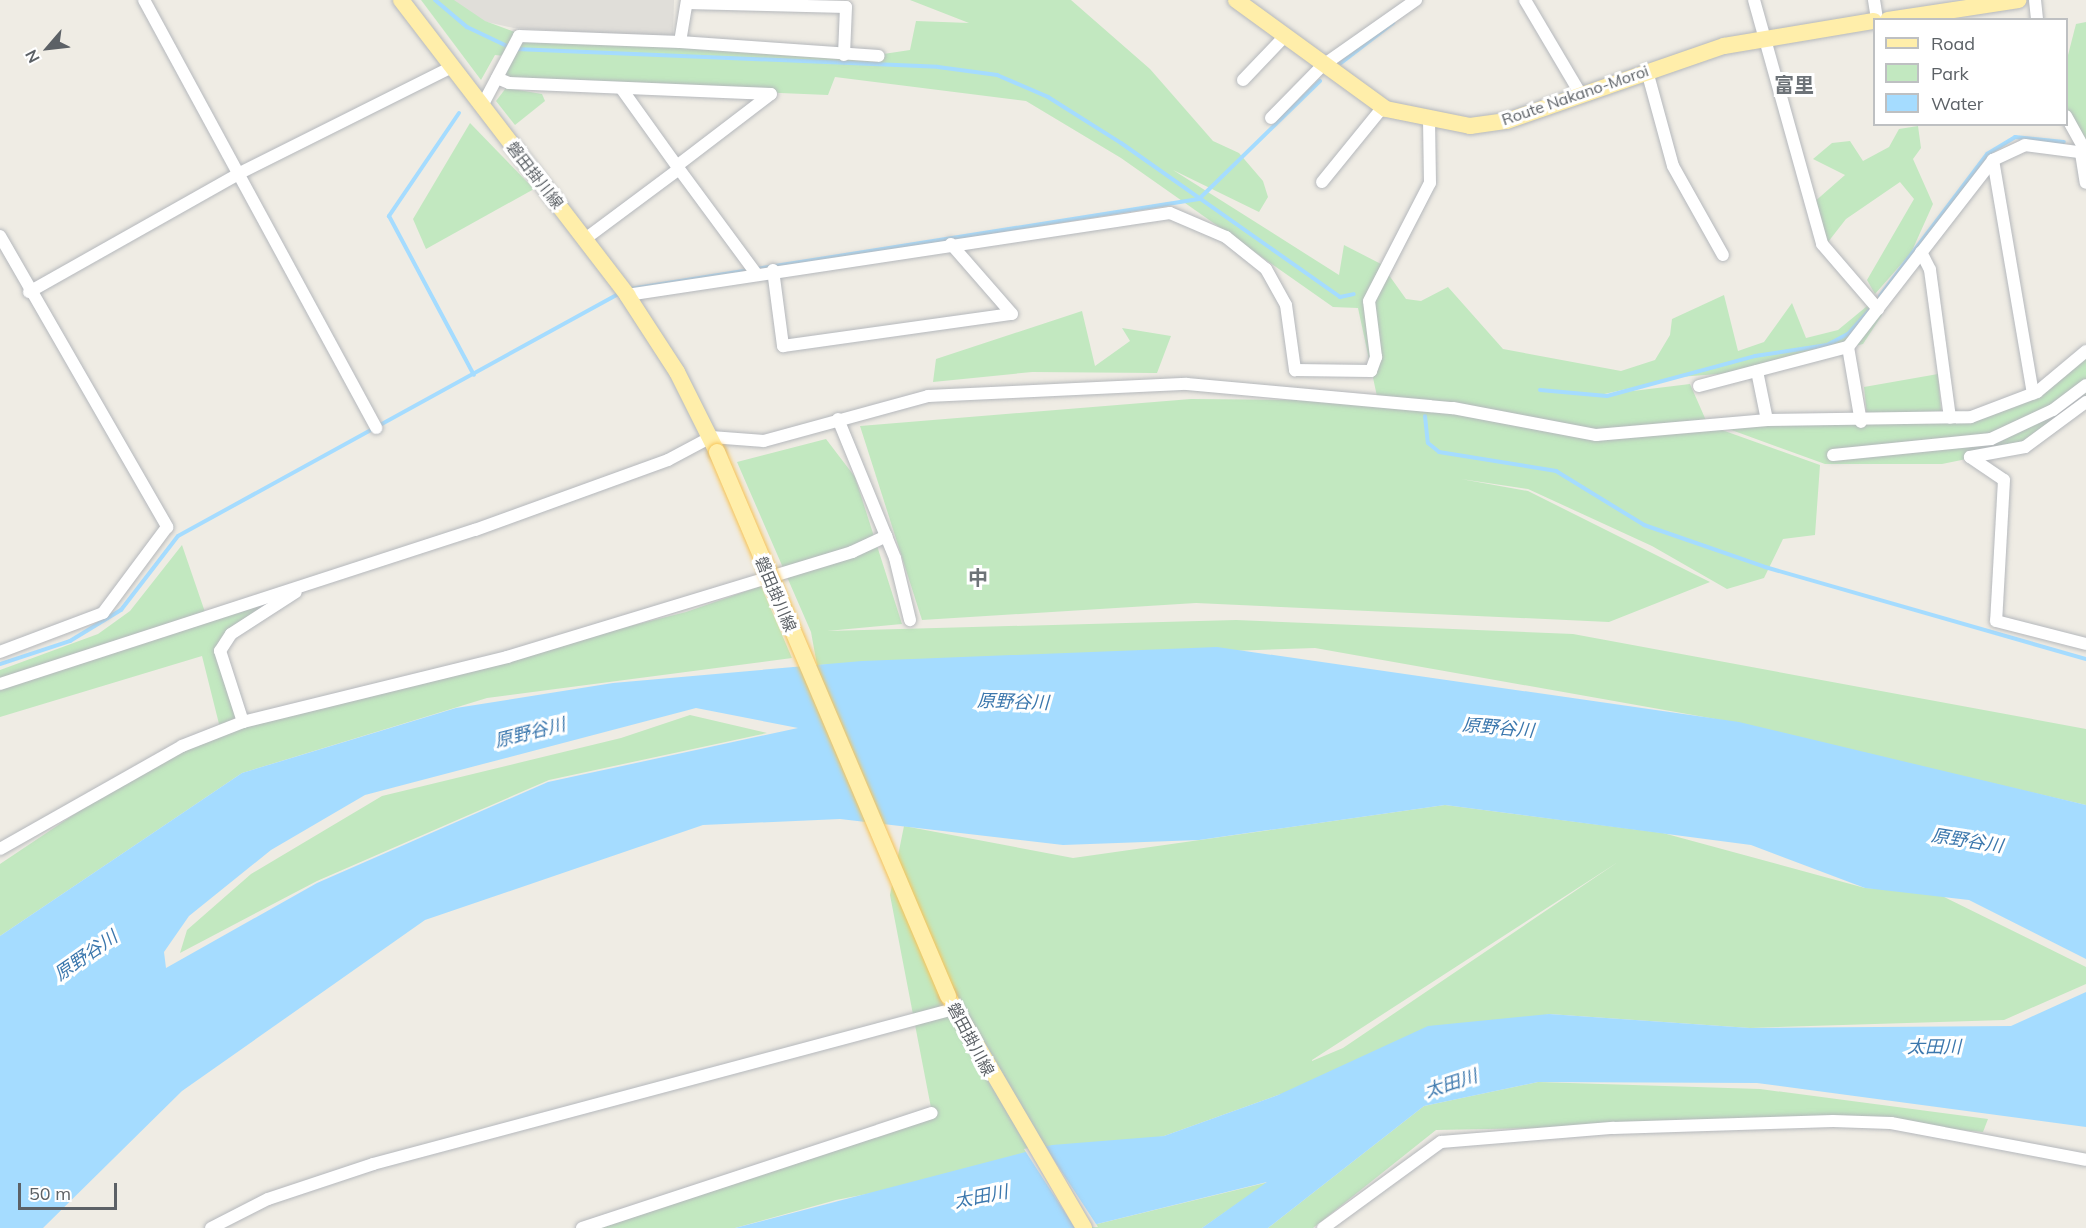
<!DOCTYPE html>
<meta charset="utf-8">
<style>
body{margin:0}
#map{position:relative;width:2086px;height:1228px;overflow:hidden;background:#efece4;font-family:Mulish,"Noto Sans JP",sans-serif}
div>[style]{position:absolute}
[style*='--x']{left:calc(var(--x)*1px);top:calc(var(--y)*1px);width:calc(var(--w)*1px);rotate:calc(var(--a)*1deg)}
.industrial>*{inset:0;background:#e0ded9}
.green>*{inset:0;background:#c2e8c0}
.water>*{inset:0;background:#a5dcff}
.pier>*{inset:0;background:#efece4}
.stream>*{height:4px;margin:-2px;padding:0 2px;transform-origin:2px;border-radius:2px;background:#a5dcff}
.roads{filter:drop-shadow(0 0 2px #b5b8bc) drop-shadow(0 0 2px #b5b8bc)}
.minor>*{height:12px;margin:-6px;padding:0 6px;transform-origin:6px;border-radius:6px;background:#fff}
.major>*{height:16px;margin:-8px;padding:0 8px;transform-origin:8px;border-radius:8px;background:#fea}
.bridges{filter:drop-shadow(0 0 2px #f7c356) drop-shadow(0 0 2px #f7c356)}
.major-bridge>*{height:16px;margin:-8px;padding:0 8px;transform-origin:8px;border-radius:8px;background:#fea}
span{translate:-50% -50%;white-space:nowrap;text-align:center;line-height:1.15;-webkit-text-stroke:6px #fff;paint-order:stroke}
.street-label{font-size:16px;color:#5c6166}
.water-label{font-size:18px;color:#3b77ad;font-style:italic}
.quarter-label{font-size:20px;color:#6d7378;font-weight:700}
.legend{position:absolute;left:1873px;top:18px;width:195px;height:108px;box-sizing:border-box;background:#fff;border:2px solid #bec0c2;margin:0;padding:8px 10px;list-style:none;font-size:18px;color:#5c6166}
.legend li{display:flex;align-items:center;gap:12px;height:30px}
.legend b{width:30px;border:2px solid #bec0c2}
.north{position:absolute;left:18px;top:18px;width:60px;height:60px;-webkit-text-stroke:4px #fff;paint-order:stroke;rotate:242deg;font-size:16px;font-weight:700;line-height:24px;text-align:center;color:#5c6166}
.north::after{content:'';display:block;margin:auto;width:21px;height:27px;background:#5c6166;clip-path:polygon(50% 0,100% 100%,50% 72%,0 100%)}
.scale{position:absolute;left:18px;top:1183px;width:99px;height:27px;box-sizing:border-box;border:3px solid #5c6166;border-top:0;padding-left:8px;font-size:18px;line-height:21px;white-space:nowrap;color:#5c6166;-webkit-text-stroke:4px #fff;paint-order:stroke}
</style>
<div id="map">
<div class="industrial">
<div style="clip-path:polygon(447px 0,674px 0,673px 37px,514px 28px,482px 21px)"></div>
</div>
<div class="green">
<div style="clip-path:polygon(421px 0,454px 0,485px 21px,526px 36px,870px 56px,910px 50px,916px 21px,969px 23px,910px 0,1071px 0,1150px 69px,1213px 141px,1239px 153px,1263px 181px,1268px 197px,1259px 212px,1173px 170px,1339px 275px,1344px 245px,1381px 264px,1406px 299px,1421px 301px,1448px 287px,1503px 349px,1621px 371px,1655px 360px,1670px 335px,1672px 319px,1724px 295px,1738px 351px,1764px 342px,1792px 303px,1806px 338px,1838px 330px,1872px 302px,1882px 315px,1863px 344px,1757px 371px,1679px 377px,1600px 395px,1690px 384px,1708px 425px,1820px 465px,1815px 535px,1783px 539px,1764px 578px,1727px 589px,1652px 546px,1528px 489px,1461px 479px,1528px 491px,1710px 582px,1609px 622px,1196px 603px,922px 620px,860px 426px,1191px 399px,1378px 401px,1358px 308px,1333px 307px,1121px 158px,1026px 101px,835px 77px,828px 95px,503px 81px,512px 57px,495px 55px,481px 80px)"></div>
<div style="clip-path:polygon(2086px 22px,2086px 139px,2078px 137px,2067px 111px,2067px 59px,2076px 24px)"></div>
<div style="clip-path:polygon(506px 88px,542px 94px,545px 101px,515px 125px,496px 101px)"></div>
<div style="clip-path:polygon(470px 123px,534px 189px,426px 249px,413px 219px)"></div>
<div style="clip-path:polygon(1918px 126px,1921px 148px,1913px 159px,1933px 204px,1911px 253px,1875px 294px,1867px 280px,1914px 199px,1900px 182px,1846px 219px,1828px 242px,1817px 230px,1813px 203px,1845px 175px,1813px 159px,1832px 143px,1850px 141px,1863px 161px,1889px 147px,1899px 129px)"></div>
<div style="clip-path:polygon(1082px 311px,1095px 366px,1130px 341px,1122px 328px,1171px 336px,1157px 373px,1032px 372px,933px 382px,936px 359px)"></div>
<div style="clip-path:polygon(2086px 352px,2086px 404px,2025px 447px,1942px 464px,1825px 464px,1715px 424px,1926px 419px,1999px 409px,2066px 371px)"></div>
<div style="clip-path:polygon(1938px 374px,1941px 411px,1867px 416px,1864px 387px)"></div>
<div style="clip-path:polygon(826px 439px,855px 477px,902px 624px,827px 631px,1236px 620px,1573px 634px,2086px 729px,2086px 805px,1721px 720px,1315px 648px,817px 665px,811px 632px,737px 462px)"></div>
<div style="clip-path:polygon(182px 545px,206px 615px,286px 592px,220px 651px,243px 722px,219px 724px,202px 656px,0 717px,0 670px,98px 634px,130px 611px)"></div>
<div style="clip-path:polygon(761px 586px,792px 658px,487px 698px,242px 773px,0 936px,0 864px,160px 757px,274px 715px,686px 612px)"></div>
<div style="clip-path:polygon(690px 715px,767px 733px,549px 780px,317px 881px,180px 953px,187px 930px,251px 874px,382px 796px,621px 738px)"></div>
<div style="clip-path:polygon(evenodd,1445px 805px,1663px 833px,1865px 888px,1934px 892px,2086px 967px,2086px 984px,2004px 1020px,1750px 1028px,1549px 1014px,1278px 1095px,1164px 1136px,836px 1200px,735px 1228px,601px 1228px,932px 1113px,890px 895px,904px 826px,1073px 858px,1445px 805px,1618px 862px,1343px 1048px,1312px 1061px,1312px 1060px,1618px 862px)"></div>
<div style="clip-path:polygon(1538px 1082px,1760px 1089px,1988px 1119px,1983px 1132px,1870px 1122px,1436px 1130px,1313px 1228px,1268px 1228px,1424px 1106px)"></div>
<div style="clip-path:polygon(1269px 1182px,1202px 1228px,1081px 1228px)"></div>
</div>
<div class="water">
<div style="clip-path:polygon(evenodd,1217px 647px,1739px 722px,2086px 805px,2086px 959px,1969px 900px,1865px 888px,1751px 845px,1445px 805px,1199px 840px,1063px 845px,840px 819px,703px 825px,425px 920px,182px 1091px,43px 1228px,0 1228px,0 936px,242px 773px,456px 708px,613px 683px,862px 661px,1217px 647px,696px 708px,798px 728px,548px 782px,317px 883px,166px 968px,164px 952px,189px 916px,271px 850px,365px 795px,696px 708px)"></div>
<div style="clip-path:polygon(2086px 992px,2086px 1127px,1757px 1083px,1538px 1082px,1424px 1106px,1268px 1228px,1202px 1228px,1267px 1182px,1081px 1228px,735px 1228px,1052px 1145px,1164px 1136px,1278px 1095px,1428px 1026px,1549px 1014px,1750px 1028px,2011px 1026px)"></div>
</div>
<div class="pier">
<div style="clip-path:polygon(1044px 1144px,1054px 1160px,1098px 1227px,1075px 1228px,1024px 1149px)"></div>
</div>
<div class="stream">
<div style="--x:435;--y:0;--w:42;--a:40.2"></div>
<div style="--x:467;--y:27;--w:47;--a:25.5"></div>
<div style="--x:516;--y:49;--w:422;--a:2.4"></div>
<div style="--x:938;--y:67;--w:60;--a:7.7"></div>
<div style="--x:997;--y:75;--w:56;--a:23.3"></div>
<div style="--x:1048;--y:97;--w:86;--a:32.2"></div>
<div style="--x:1121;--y:143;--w:268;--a:35.1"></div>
<div style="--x:1340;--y:297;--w:14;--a:-12"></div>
<div style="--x:1341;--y:63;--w:66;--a:-37.6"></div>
<div style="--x:459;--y:113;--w:125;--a:124.2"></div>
<div style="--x:389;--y:216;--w:180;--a:61.9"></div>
<div style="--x:630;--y:289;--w:576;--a:-8.99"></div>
<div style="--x:1199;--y:199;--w:169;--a:-44.3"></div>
<div style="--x:1880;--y:296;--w:178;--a:-53"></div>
<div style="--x:1987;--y:154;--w:33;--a:-31"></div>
<div style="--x:2015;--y:137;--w:49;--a:5.8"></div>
<div style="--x:1540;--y:390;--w:67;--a:5.1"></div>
<div style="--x:1607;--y:396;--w:153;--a:-15.1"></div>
<div style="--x:1755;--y:356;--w:73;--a:-8.7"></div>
<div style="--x:1827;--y:345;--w:24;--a:-28"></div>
<div style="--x:1848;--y:334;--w:36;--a:-48"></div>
<div style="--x:1425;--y:416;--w:27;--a:84"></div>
<div style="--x:1428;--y:443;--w:14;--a:39"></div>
<div style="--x:1439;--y:452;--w:119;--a:9.2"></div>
<div style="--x:1556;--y:471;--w:103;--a:31.5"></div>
<div style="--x:1644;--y:525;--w:128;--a:19.1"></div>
<div style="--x:1765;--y:567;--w:334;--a:16"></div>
<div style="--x:0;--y:664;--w:74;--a:-18.2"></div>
<div style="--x:70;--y:641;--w:60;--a:-31.3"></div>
<div style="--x:121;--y:610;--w:93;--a:-52.4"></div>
<div style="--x:178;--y:536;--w:504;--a:-28.8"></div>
</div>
<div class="roads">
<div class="minor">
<div style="--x:144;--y:0;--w:487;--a:61.5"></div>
<div style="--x:1525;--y:0;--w:108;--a:59.4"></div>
<div style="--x:1754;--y:0;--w:253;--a:74.4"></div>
<div style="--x:1822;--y:244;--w:86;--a:49.3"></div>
<div style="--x:1874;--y:0;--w:20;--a:81"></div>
<div style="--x:2035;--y:0;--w:20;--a:84"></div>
<div style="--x:687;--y:3;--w:159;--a:1.4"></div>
<div style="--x:846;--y:7;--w:48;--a:92.4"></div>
<div style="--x:680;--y:42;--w:199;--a:4"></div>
<div style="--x:1647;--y:71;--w:98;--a:74.7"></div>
<div style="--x:1673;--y:166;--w:102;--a:60.7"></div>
<div style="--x:497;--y:78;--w:13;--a:23"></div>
<div style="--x:509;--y:83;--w:262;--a:2.4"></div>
<div style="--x:1243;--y:80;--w:59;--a:-46.4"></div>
<div style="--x:621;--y:88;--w:100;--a:54.4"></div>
<div style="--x:482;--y:106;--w:79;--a:-62.1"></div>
<div style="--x:519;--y:36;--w:161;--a:2.1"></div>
<div style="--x:680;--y:42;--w:43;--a:-80.5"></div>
<div style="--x:2066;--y:116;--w:41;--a:60.9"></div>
<div style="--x:1271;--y:118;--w:73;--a:-45.6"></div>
<div style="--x:1322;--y:66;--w:115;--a:-35.1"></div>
<div style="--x:2081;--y:153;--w:30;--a:81"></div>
<div style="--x:1993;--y:160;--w:237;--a:80.3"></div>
<div style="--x:678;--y:165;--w:117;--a:-37.4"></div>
<div style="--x:1322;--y:182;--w:97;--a:-50.9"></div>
<div style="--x:0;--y:236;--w:336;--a:60.1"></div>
<div style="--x:167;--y:527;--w:107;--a:126.7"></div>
<div style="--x:103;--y:613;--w:110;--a:159.3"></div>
<div style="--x:585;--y:239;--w:117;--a:-36.7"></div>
<div style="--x:679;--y:169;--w:128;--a:53.6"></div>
<div style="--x:1921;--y:252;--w:20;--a:63"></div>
<div style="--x:1930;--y:270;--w:149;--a:82.3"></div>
<div style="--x:773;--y:270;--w:77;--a:82.5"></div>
<div style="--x:783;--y:346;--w:231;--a:-8"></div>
<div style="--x:1012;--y:314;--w:93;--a:-131.1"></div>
<div style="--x:29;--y:292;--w:240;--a:-29.4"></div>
<div style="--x:238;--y:174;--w:239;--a:-26.6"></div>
<div style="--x:627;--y:295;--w:549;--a:-8.59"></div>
<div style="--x:1170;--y:213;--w:61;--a:23.2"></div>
<div style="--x:1226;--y:237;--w:51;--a:38.7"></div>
<div style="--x:1266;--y:269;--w:41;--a:60.9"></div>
<div style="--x:1286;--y:305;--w:66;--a:82.1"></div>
<div style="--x:1295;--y:370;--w:76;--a:0.8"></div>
<div style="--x:1371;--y:371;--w:15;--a:-70"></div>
<div style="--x:1376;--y:357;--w:56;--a:-97.1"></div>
<div style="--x:1369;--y:301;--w:133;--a:-62.7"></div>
<div style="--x:1430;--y:183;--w:62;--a:-90.9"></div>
<div style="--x:1848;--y:347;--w:76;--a:80.2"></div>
<div style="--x:1757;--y:371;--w:50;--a:78.5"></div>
<div style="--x:1699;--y:386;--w:154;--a:-14.7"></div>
<div style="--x:1848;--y:347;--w:237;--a:-52.2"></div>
<div style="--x:1993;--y:160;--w:35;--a:-25"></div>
<div style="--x:2025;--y:145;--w:62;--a:7.5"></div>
<div style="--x:2086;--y:402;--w:76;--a:143.6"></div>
<div style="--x:2025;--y:447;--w:56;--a:169.7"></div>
<div style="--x:1970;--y:457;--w:41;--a:34.1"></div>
<div style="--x:2004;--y:480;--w:141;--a:93.2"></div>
<div style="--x:1996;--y:621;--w:93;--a:14.3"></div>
<div style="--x:838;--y:419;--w:150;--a:67.7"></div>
<div style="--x:895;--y:558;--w:64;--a:76.4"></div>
<div style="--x:1833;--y:455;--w:159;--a:-5.8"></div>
<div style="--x:1991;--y:439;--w:68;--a:-25.1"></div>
<div style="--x:2053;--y:410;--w:41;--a:-37.1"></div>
<div style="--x:0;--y:684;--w:499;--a:-18"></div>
<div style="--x:475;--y:530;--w:205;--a:-19.9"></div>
<div style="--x:668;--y:460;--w:49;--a:-28.1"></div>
<div style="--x:711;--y:437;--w:53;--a:4.3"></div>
<div style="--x:764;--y:441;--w:170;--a:-15.3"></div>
<div style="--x:928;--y:396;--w:259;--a:-2.7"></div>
<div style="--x:1187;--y:384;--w:267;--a:5.2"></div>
<div style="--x:1453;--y:408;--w:146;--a:10.7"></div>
<div style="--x:1596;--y:435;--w:172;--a:-5"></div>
<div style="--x:1767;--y:420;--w:204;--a:-0.8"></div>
<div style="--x:1971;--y:417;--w:71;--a:-20.7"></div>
<div style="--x:2037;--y:392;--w:64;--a:-39.9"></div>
<div style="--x:243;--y:722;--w:75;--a:-107.9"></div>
<div style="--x:220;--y:651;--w:20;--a:-57"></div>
<div style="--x:231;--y:634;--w:77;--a:-32.9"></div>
<div style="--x:0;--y:849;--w:209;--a:-29.5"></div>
<div style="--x:182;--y:746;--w:66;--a:-21.5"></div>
<div style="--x:243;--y:722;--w:272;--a:-13.8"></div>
<div style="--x:507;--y:657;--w:361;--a:-16.9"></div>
<div style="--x:852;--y:552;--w:38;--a:-25"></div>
<div style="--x:211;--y:1228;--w:64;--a:-27"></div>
<div style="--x:268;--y:1199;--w:111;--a:-18.4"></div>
<div style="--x:373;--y:1164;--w:601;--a:-14.94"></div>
<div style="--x:582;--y:1228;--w:368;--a:-18.2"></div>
<div style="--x:1323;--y:1228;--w:146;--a:-36.1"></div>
<div style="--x:1441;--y:1142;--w:173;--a:-4.7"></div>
<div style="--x:1613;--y:1128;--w:220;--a:-1.8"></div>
<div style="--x:1833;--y:1121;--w:58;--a:2"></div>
<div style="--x:1891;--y:1123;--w:198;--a:10.7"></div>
</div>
<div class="major">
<div style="--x:401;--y:0;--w:372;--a:52.5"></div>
<div style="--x:627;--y:295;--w:92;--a:57"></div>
<div style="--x:677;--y:372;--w:89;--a:63.4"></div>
<div style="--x:1236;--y:0;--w:185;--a:36"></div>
<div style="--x:1386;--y:109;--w:86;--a:11.4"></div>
<div style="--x:1470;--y:126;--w:37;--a:-8"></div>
<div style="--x:1507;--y:121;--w:230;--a:-19.1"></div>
<div style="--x:1724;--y:46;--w:152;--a:-9.5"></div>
<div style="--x:1888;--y:20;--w:132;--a:-8.7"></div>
<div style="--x:948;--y:996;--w:269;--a:59.6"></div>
</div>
</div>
<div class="bridges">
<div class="major-bridge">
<div style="--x:717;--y:452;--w:591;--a:66.99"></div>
</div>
</div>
<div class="street-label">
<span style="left:1575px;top:95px;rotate:-19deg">Route Nakano-Moroi</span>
<span style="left:535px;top:175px;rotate:52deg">磐田掛川線</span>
<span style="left:776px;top:594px;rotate:67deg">磐田掛川線</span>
<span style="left:971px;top:1039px;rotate:62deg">磐田掛川線</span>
</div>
<div class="water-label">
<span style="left:1013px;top:702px;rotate:2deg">原野谷川</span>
<span style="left:1498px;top:728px;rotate:5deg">原野谷川</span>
<span style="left:530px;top:733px;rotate:-14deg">原野谷川</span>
<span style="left:1967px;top:841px;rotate:9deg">原野谷川</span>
<span style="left:86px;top:956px;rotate:-35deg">原野谷川</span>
<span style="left:1934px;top:1047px">太田川</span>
<span style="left:1451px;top:1084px;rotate:-18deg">太田川</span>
<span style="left:981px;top:1197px;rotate:-11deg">太田川</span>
</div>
<div class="quarter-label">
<span style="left:1794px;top:84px">富里</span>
<span style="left:978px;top:577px">中</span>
</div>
<ul class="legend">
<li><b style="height:8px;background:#fea"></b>Road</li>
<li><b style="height:16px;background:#c2e8c0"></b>Park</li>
<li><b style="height:16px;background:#a5dcff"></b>Water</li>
</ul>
<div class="north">N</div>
<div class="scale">50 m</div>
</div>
